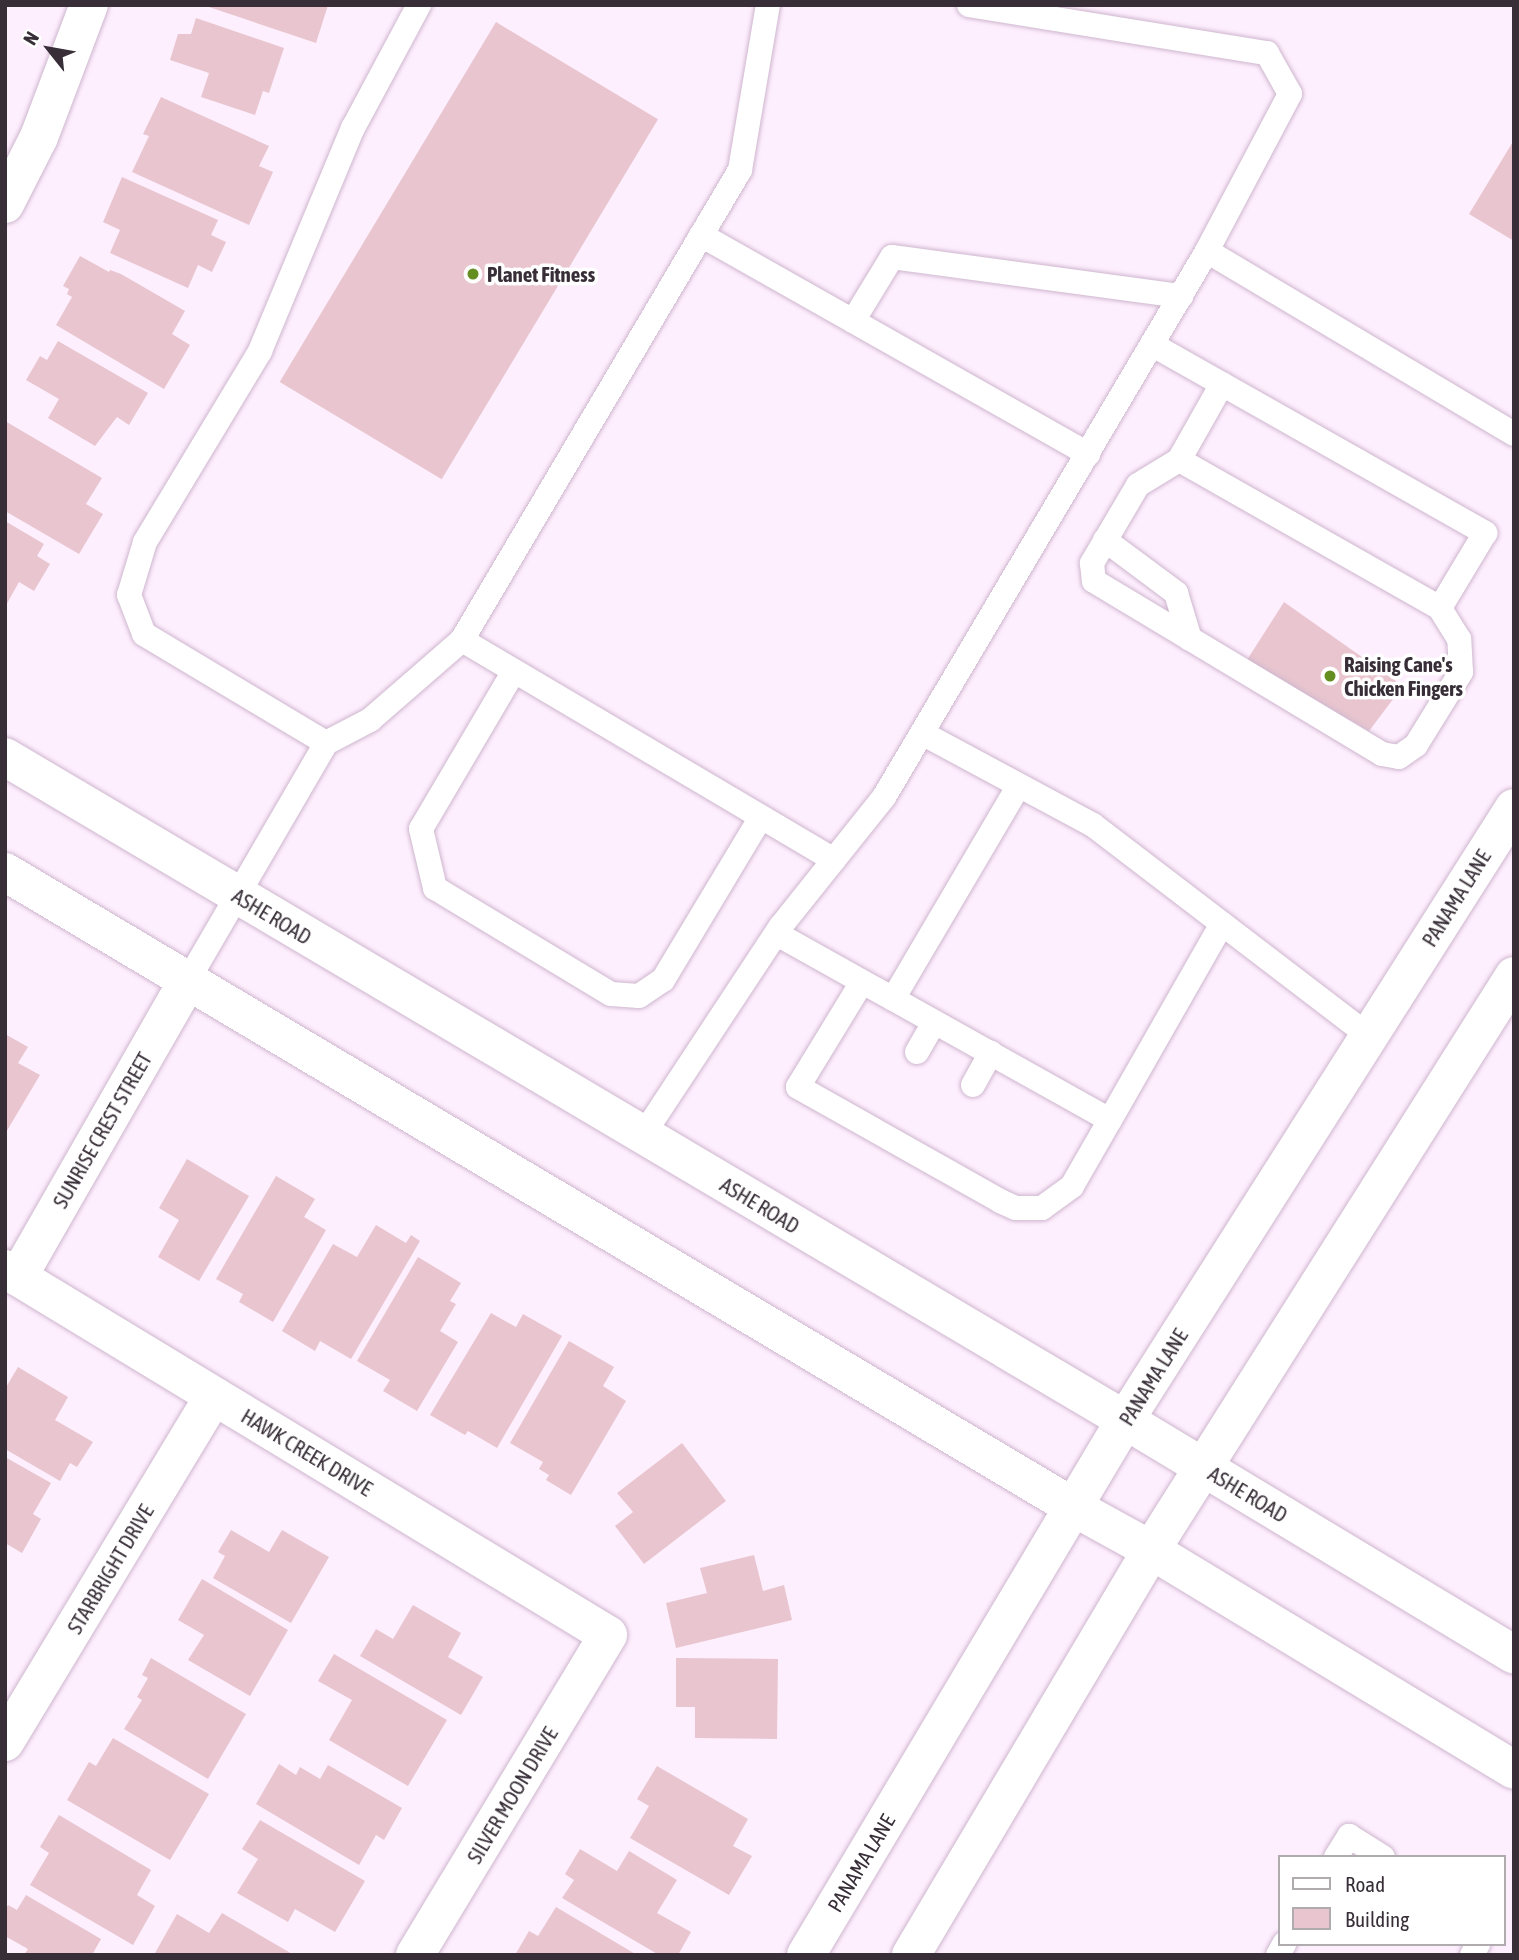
<!DOCTYPE html>
<style>
body{margin:0}
#map{position:relative;width:1519px;height:1960px;overflow:hidden;background:#feeffe;font-family:"Asap Condensed",sans-serif}
div>[style]{position:absolute}
[style*='--x']{left:calc(var(--x)*1px);top:calc(var(--y)*1px);width:calc(var(--w)*1px);rotate:calc(var(--a)*1deg)}
.building>*{inset:0;background:#e8c5cf;transform-origin:0 0}
.roads{filter:drop-shadow(0 0 2px #ceb6ce) drop-shadow(0 0 2px #ceb6ce)}
.lane>*{height:24px;margin:-12px;padding:0 12px;transform-origin:12px;border-radius:12px;background:#fff}
.street>*{height:38px;margin:-19px;padding:0 19px;transform-origin:19px;border-radius:19px;background:#fff}
.secondary>*{height:38px;margin:-19px;padding:0 19px;transform-origin:19px;border-radius:19px;background:#fff}
.dots>*{width:19px;height:19px;translate:-50% -50%;box-sizing:border-box;border:4px solid #fff;border-radius:50%}
span{translate:-50% -50%;white-space:nowrap;text-align:center;line-height:1.15;-webkit-text-stroke:7px #fff;paint-order:stroke}
.poi-label{font-size:21px;color:#372e37;font-weight:700}
.left{translate:0 -50%;text-align:left}
.street-label{font-size:21px;color:#372e37}
.frame{position:absolute;inset:0;border:7px solid #372e37;pointer-events:none}
.legend{position:absolute;left:1278px;top:1855px;width:228px;height:91px;box-sizing:border-box;background:#fff;border:2px solid #afabaf;margin:0;padding:9px 12px;list-style:none;font-size:21px;color:#372e37}
.legend li{display:flex;align-items:center;gap:14px;height:35px}
.legend b{width:35px;border:2px solid #afabaf}
.north{position:absolute;left:14px;top:14px;width:70px;height:70px;-webkit-text-stroke:5px #fff;paint-order:stroke;rotate:301deg;font-size:19px;font-weight:700;line-height:28px;text-align:center;color:#372e37}
.north::after{content:'';display:block;margin:auto;width:24px;height:32px;background:#372e37;clip-path:polygon(50% 0,100% 100%,50% 72%,0 100%)}
</style>
<div id="map">
<div class="building">
<div style="clip-path:polygon(203px 5px,328px 5px,316px 43px)"></div>
<div style="clip-path:polygon(196px 18px,284px 48px,269px 93px,263px 91px,255px 115px,201px 97px,209px 73px,170px 60px,178px 34px,191px 34px)"></div>
<div style="left:496px;top:22px;width:189px;height:420px;rotate:31deg"></div>
<div style="clip-path:polygon(161px 97px,269px 146px,259px 166px,273px 172px,249px 225px,132px 172px,149px 136px,143px 134px)"></div>
<div style="clip-path:polygon(1514px 140px,1514px 241px,1469px 214px)"></div>
<div style="clip-path:polygon(122px 177px,218px 220px,211px 235px,226px 242px,212px 272px,198px 265px,188px 288px,110px 253px,120px 230px,103px 222px)"></div>
<div style="clip-path:polygon(80px 256px,109px 272px,110px 270px,121px 274px,185px 311px,172px 334px,190px 345px,164px 389px,56px 325px,72px 297px,67px 294px,69px 289px,63px 286px)"></div>
<div style="clip-path:polygon(58px 341px,148px 393px,129px 425px,117px 417px,95px 446px,48px 418px,59px 399px,26px 380px,40px 356px,47px 360px)"></div>
<div style="clip-path:polygon(5px 421px,102px 478px,86px 504px,103px 514px,79px 554px,5px 511px)"></div>
<div style="clip-path:polygon(5px 521px,44px 544px,37px 556px,50px 564px,34px 591px,19px 582px,5px 607px)"></div>
<div style="clip-path:polygon(1284px 602px,1403px 686px,1369px 731px,1247px 660px)"></div>
<div style="clip-path:polygon(5px 1034px,28px 1047px,18px 1063px,40px 1075px,5px 1134px)"></div>
<div style="clip-path:polygon(187px 1159px,249px 1196px,199px 1281px,158px 1257px,179px 1220px,159px 1208px)"></div>
<div style="clip-path:polygon(276px 1176px,315px 1199px,304px 1217px,326px 1230px,273px 1322px,239px 1302px,243px 1294px,216px 1279px)"></div>
<div style="clip-path:polygon(376px 1225px,406px 1243px,411px 1235px,420px 1241px,351px 1359px,320px 1341px,315px 1351px,282px 1331px,333px 1244px,357px 1257px)"></div>
<div style="clip-path:polygon(418px 1257px,461px 1283px,450px 1301px,456px 1304px,440px 1331px,458px 1342px,417px 1411px,383px 1391px,390px 1380px,357px 1361px)"></div>
<div style="clip-path:polygon(491px 1313px,516px 1327px,523px 1314px,562px 1336px,497px 1448px,468px 1431px,465px 1435px,430px 1415px)"></div>
<div style="clip-path:polygon(569px 1341px,614px 1367px,603px 1386px,626px 1401px,571px 1495px,546px 1480px,549px 1475px,539px 1469px,543px 1462px,510px 1443px)"></div>
<div style="clip-path:polygon(18px 1367px,68px 1397px,55px 1420px,93px 1442px,77px 1467px,70px 1463px,60px 1481px,5px 1449px,5px 1389px)"></div>
<div style="clip-path:polygon(682px 1443px,726px 1501px,644px 1564px,615px 1526px,633px 1512px,617px 1493px)"></div>
<div style="clip-path:polygon(5px 1457px,51px 1483px,33px 1514px,41px 1519px,22px 1553px,5px 1543px)"></div>
<div style="clip-path:polygon(231px 1530px,269px 1552px,282px 1530px,329px 1557px,291px 1623px,213px 1578px,225px 1556px,218px 1552px)"></div>
<div style="clip-path:polygon(754px 1555px,763px 1591px,784px 1585px,792px 1620px,676px 1648px,666px 1603px,707px 1593px,700px 1568px)"></div>
<div style="clip-path:polygon(202px 1579px,288px 1630px,250px 1696px,188px 1660px,204px 1635px,178px 1620px)"></div>
<div style="clip-path:polygon(413px 1605px,461px 1633px,448px 1657px,483px 1677px,461px 1715px,360px 1656px,376px 1629px,393px 1639px)"></div>
<div style="clip-path:polygon(334px 1654px,447px 1720px,408px 1786px,329px 1740px,352px 1700px,318px 1681px)"></div>
<div style="clip-path:polygon(151px 1658px,246px 1714px,208px 1779px,124px 1729px,142px 1700px,137px 1697px,148px 1678px,142px 1675px)"></div>
<div style="clip-path:polygon(676px 1658px,778px 1659px,777px 1739px,695px 1738px,695px 1707px,676px 1707px)"></div>
<div style="clip-path:polygon(113px 1738px,209px 1794px,170px 1860px,67px 1800px,89px 1762px,96px 1766px)"></div>
<div style="clip-path:polygon(279px 1764px,296px 1775px,300px 1767px,320px 1779px,328px 1765px,402px 1808px,384px 1840px,376px 1835px,359px 1865px,256px 1804px)"></div>
<div style="clip-path:polygon(657px 1766px,748px 1819px,733px 1846px,752px 1856px,729px 1895px,630px 1838px,649px 1806px,637px 1799px)"></div>
<div style="clip-path:polygon(59px 1815px,151px 1870px,137px 1895px,155px 1906px,133px 1945px,30px 1885px,49px 1853px,40px 1847px)"></div>
<div style="clip-path:polygon(260px 1820px,365px 1881px,335px 1932px,295px 1909px,288px 1922px,237px 1893px,258px 1859px,242px 1849px)"></div>
<div style="clip-path:polygon(580px 1849px,617px 1871px,629px 1851px,677px 1880px,657px 1913px,691px 1932px,678px 1955px,659px 1955px,562px 1898px,574px 1880px,565px 1874px)"></div>
<div style="clip-path:polygon(26px 1895px,101px 1939px,92px 1955px,24px 1955px,28px 1949px,5px 1936px,5px 1910px,8px 1905px,17px 1910px)"></div>
<div style="clip-path:polygon(556px 1907px,637px 1955px,515px 1955px,529px 1931px,538px 1936px)"></div>
<div style="clip-path:polygon(222px 1913px,294px 1955px,155px 1953px,177px 1914px,209px 1933px)"></div>
</div>
<div class="roads">
<div class="lane">
<div style="--x:969;--y:5;--w:302;--a:9.2"></div>
<div style="--x:1267;--y:53;--w:47;--a:60.7"></div>
<div style="--x:1290;--y:94;--w:178;--a:117.9"></div>
<div style="--x:1207;--y:251;--w:357;--a:30.8"></div>
<div style="--x:701;--y:235;--w:445;--a:29.5"></div>
<div style="--x:853;--y:321;--w:75;--a:-58.6"></div>
<div style="--x:892;--y:257;--w:292;--a:7.7"></div>
<div style="--x:1153;--y:345;--w:382;--a:29.5"></div>
<div style="--x:1485;--y:533;--w:87;--a:121"></div>
<div style="--x:1440;--y:608;--w:300;--a:-150.4"></div>
<div style="--x:1222;--y:384;--w:87;--a:119.5"></div>
<div style="--x:1179;--y:460;--w:48;--a:148.6"></div>
<div style="--x:1138;--y:485;--w:91;--a:120.5"></div>
<div style="--x:1092;--y:563;--w:18;--a:84"></div>
<div style="--x:1094;--y:581;--w:336;--a:31"></div>
<div style="--x:1382;--y:754;--w:17;--a:10"></div>
<div style="--x:1399;--y:757;--w:21;--a:-35"></div>
<div style="--x:1416;--y:745;--w:86;--a:-58.3"></div>
<div style="--x:1461;--y:672;--w:33;--a:-93"></div>
<div style="--x:1459;--y:639;--w:36;--a:-122"></div>
<div style="--x:1105;--y:540;--w:89;--a:36.7"></div>
<div style="--x:1176;--y:593;--w:48;--a:73.1"></div>
<div style="--x:462;--y:640;--w:432;--a:30.6"></div>
<div style="--x:514;--y:671;--w:183;--a:120.5"></div>
<div style="--x:421;--y:829;--w:61;--a:76.7"></div>
<div style="--x:435;--y:888;--w:205;--a:31.1"></div>
<div style="--x:611;--y:994;--w:28;--a:4"></div>
<div style="--x:639;--y:996;--w:29;--a:-34"></div>
<div style="--x:663;--y:980;--w:190;--a:-59"></div>
<div style="--x:922;--y:733;--w:194;--a:28.3"></div>
<div style="--x:1093;--y:825;--w:347;--a:37.4"></div>
<div style="--x:326;--y:743;--w:50;--a:-27.6"></div>
<div style="--x:370;--y:720;--w:122;--a:-41"></div>
<div style="--x:462;--y:640;--w:546;--a:-59.4"></div>
<div style="--x:740;--y:170;--w:167;--a:-80.4"></div>
<div style="--x:777;--y:934;--w:381;--a:29.2"></div>
<div style="--x:1110;--y:1120;--w:226;--a:-60.3"></div>
<div style="--x:187;--y:982;--w:276;--a:-59.8"></div>
<div style="--x:326;--y:743;--w:212;--a:-149.1"></div>
<div style="--x:144;--y:634;--w:42;--a:-111"></div>
<div style="--x:129;--y:595;--w:55;--a:-73.2"></div>
<div style="--x:145;--y:542;--w:223;--a:-58.9"></div>
<div style="--x:260;--y:351;--w:242;--a:-67.4"></div>
<div style="--x:353;--y:128;--w:140;--a:-61.8"></div>
<div style="--x:862;--y:982;--w:123;--a:121.4"></div>
<div style="--x:798;--y:1087;--w:232;--a:29.4"></div>
<div style="--x:1000;--y:1201;--w:17;--a:24"></div>
<div style="--x:1016;--y:1208;--w:26;--a:0"></div>
<div style="--x:1042;--y:1208;--w:37;--a:-36"></div>
<div style="--x:1072;--y:1186;--w:76;--a:-60.1"></div>
<div style="--x:893;--y:999;--w:248;--a:-59.5"></div>
<div style="--x:917;--y:1052;--w:34;--a:-60"></div>
<div style="--x:973;--y:1085;--w:37;--a:-61"></div>
<div style="--x:643;--y:1135;--w:250;--a:-56.6"></div>
<div style="--x:781;--y:926;--w:165;--a:-51.4"></div>
<div style="--x:884;--y:797;--w:634;--a:-59.39"></div>
<div style="--x:1336;--y:1857;--w:25;--a:-58"></div>
<div style="--x:1349;--y:1836;--w:40;--a:32"></div>
<div style="--x:1278;--y:1955;--w:13;--a:-61"></div>
<div style="--x:1472;--y:1955;--w:13;--a:-61"></div>
</div>
<div class="street">
<div style="--x:5;--y:204;--w:75;--a:-63.1"></div>
<div style="--x:39;--y:137;--w:141;--a:-69.3"></div>
<div style="--x:5;--y:1269;--w:705;--a:31.26"></div>
<div style="--x:608;--y:1635;--w:374;--a:121.1"></div>
<div style="--x:18;--y:1277;--w:340;--a:-60.2"></div>
<div style="--x:5;--y:1742;--w:404;--a:-58.9"></div>
</div>
<div class="secondary">
<div style="--x:5;--y:757;--w:1302;--a:30.62"></div>
<div style="--x:1125;--y:1420;--w:454;--a:31.1"></div>
<div style="--x:5;--y:872;--w:1245;--a:30.73"></div>
<div style="--x:1075;--y:1508;--w:87;--a:28.9"></div>
<div style="--x:1151;--y:1550;--w:424;--a:31.2"></div>
<div style="--x:806;--y:1955;--w:623;--a:-59.19"></div>
<div style="--x:1125;--y:1420;--w:725;--a:-57.56"></div>
<div style="--x:911;--y:1955;--w:471;--a:-59.3"></div>
<div style="--x:1151;--y:1550;--w:679;--a:-57.69"></div>
</div>
</div>
<div class="dots">
<div style="left:473px;top:274px;background:#648e1f"></div>
<div style="left:1330px;top:676px;background:#648e1f"></div>
</div>
<div class="poi-label">
<span class="left" style="left:487px;top:274px">Planet Fitness</span>
<span class="left" style="left:1344px;top:676px">Raising Cane's<br>Chicken Fingers</span>
</div>
<div class="street-label">
<span style="left:1456px;top:898px;rotate:-58deg">PANAMA LANE</span>
<span style="left:272px;top:916px;rotate:31deg">ASHE ROAD</span>
<span style="left:102px;top:1130px;rotate:-60deg">SUNRISE CREST STREET</span>
<span style="left:760px;top:1205px;rotate:31deg">ASHE ROAD</span>
<span style="left:1153px;top:1377px;rotate:-58deg">PANAMA LANE</span>
<span style="left:307px;top:1452px;rotate:31deg">HAWK CREEK DRIVE</span>
<span style="left:1248px;top:1494px;rotate:31deg">ASHE ROAD</span>
<span style="left:110px;top:1569px;rotate:-59deg">STARBRIGHT DRIVE</span>
<span style="left:512px;top:1795px;rotate:-59deg">SILVER MOON DRIVE</span>
<span style="left:861px;top:1863px;rotate:-59deg">PANAMA LANE</span>
</div>
<div class="frame"></div>
<ul class="legend">
<li><b style="height:9px;background:#fff"></b>Road</li>
<li><b style="height:19px;background:#e8c5cf"></b>Building</li>
</ul>
<div class="north">N</div>
</div>
